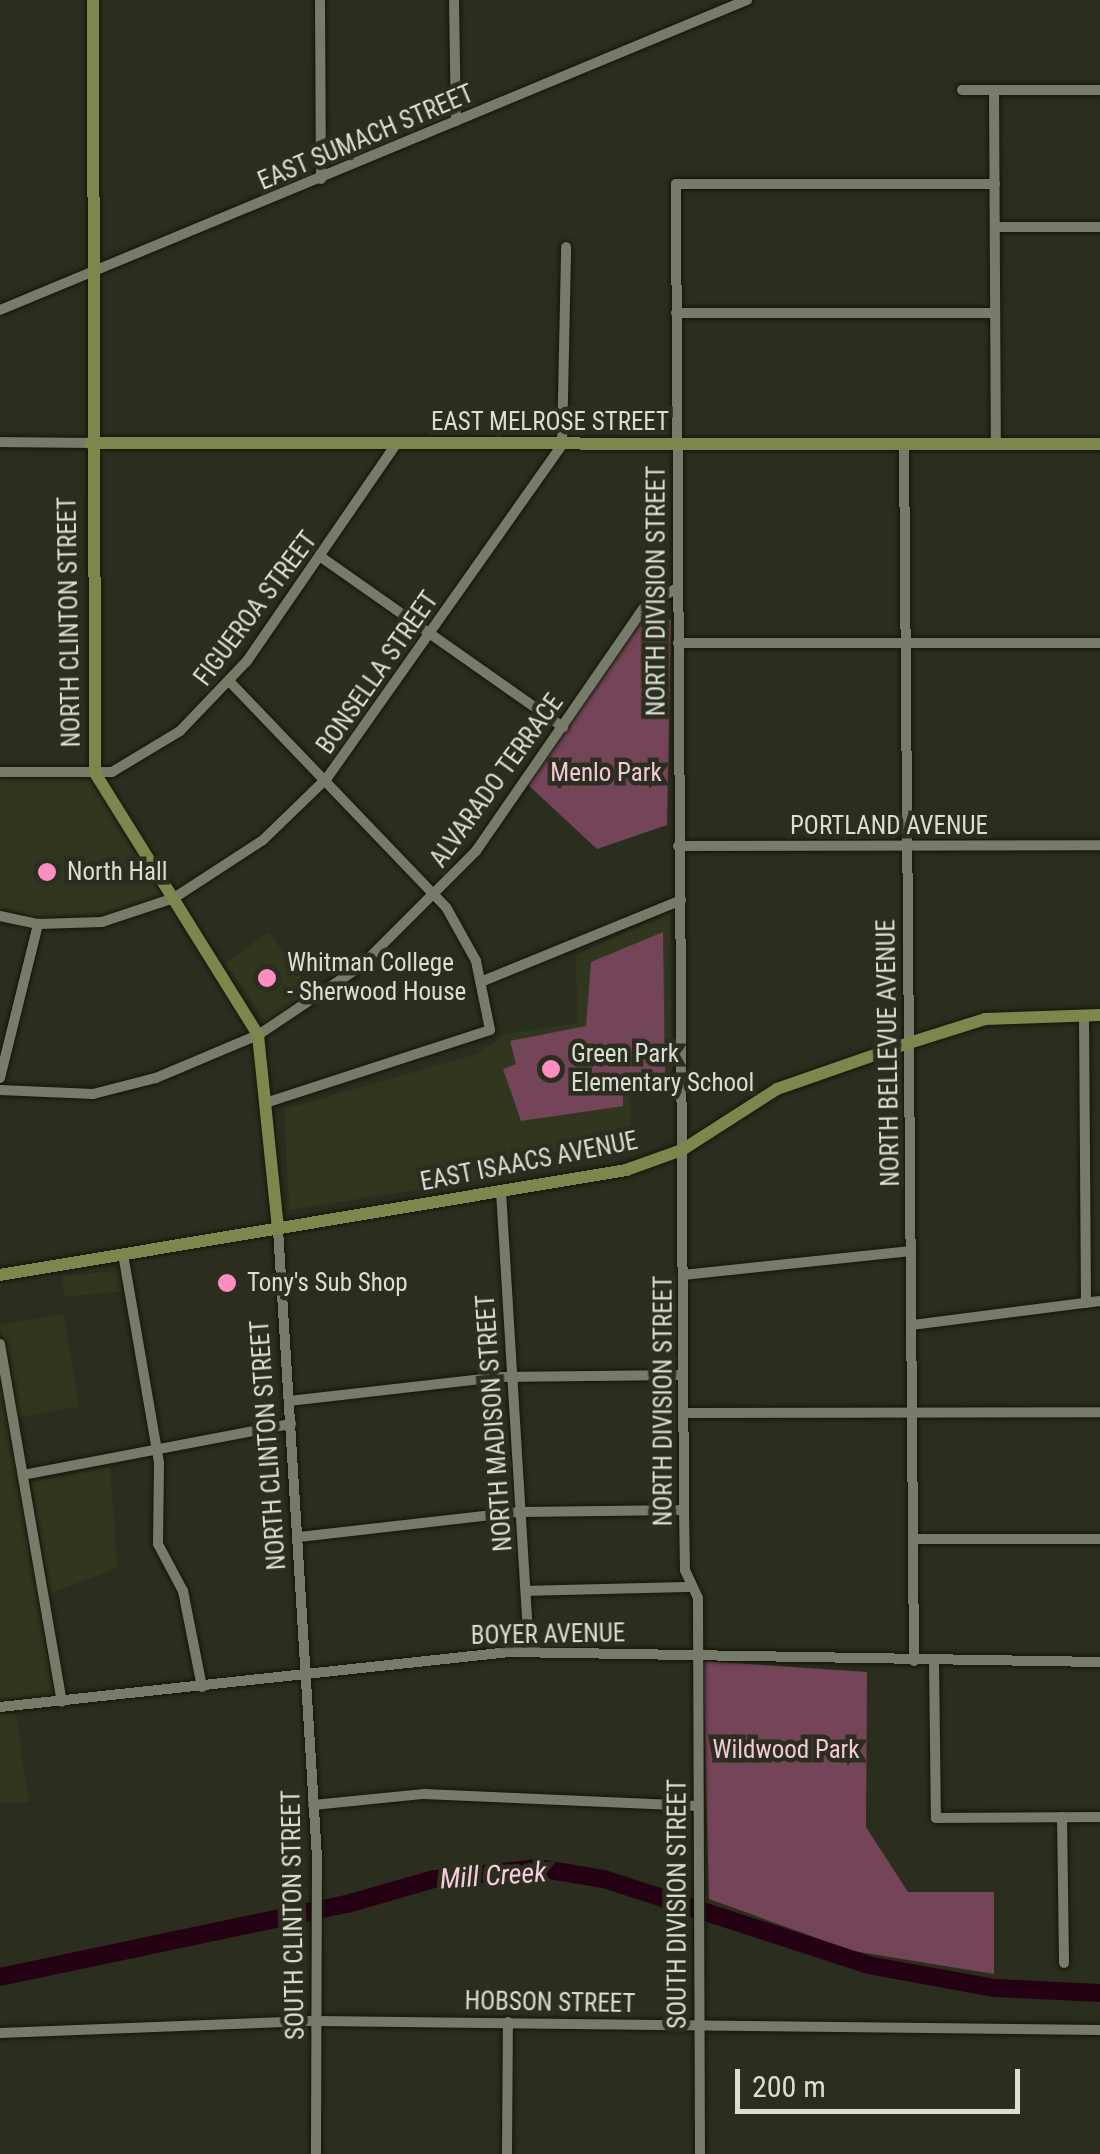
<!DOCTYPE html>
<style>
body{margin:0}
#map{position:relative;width:1100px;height:2154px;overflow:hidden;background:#2b2e1e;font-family:"Roboto Condensed",sans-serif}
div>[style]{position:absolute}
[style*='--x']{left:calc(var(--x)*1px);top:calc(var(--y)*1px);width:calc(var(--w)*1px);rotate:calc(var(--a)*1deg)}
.built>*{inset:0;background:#31361f;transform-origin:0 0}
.green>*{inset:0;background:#744559}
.river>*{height:18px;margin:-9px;padding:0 9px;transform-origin:9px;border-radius:9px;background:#240213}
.roads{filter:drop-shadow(0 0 2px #131608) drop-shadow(0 0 2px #131608)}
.minor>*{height:10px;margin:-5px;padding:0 5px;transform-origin:5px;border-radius:5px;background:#777c6a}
.major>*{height:12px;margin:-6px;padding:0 6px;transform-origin:6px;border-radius:6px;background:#7c874e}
.dots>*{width:28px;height:28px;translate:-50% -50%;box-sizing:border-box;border:5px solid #2b2e1e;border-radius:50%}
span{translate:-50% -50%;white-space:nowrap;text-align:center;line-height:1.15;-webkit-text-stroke:9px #2b2e1e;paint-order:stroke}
.street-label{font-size:25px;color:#dbded4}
.park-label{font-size:25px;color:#f4c7d9}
.poi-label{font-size:25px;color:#dbded4}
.left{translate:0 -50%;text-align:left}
.water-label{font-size:28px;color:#f9ccde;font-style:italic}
.scale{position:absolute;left:735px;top:2069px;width:285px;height:45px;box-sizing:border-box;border:5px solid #dbded4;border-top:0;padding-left:12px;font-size:30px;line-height:35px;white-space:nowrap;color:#dbded4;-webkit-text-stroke:8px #2b2e1e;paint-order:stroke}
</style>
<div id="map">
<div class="built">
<div style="clip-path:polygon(0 778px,91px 778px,168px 897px,32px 932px,0 920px)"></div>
<div style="clip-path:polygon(670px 913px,672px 1085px,630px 1093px,632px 1155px,289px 1210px,285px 1109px,477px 1054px,506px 1034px,577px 1023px,576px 955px)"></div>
<div style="left:269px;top:932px;width:78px;height:54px;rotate:55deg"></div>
<div style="left:127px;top:1270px;width:21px;height:65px;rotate:85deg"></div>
<div style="left:63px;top:1314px;width:94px;height:64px;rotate:80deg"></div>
<div style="clip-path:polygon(0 1373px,56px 1703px,0 1705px)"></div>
<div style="clip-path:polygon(110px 1467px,117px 1568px,49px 1594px,31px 1482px)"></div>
<div style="clip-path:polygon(0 1714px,16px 1714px,29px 1802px,0 1803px)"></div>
</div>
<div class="green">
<div style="clip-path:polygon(643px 609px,671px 620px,667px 825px,597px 849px,525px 782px)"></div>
<div style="clip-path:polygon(663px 932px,665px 1082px,623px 1088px,623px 1106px,521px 1121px,503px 1069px,516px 1064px,510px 1041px,586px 1026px,591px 962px)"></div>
<div style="clip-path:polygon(703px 1661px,867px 1672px,866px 1827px,908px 1892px,994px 1892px,994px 1974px,853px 1951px,709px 1899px)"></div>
</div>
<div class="river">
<div style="--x:0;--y:1977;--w:355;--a:-11.9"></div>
<div style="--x:347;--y:1904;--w:91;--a:-16"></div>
<div style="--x:434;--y:1879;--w:105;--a:-6"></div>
<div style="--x:538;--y:1868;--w:67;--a:9.5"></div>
<div style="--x:604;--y:1879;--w:278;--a:18"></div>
<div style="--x:868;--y:1965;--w:129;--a:10.3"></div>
<div style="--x:995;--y:1988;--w:105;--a:2.7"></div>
</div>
<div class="roads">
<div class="minor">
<div style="--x:320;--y:0;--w:179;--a:89.7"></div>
<div style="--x:454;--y:0;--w:121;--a:89.1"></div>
<div style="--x:962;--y:90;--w:138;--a:0"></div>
<div style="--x:994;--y:90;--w:354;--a:89.7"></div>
<div style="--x:995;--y:227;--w:105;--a:0"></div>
<div style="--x:0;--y:310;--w:809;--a:-22.54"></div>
<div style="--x:676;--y:313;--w:319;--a:0"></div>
<div style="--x:0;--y:442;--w:90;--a:0.6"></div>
<div style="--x:904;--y:445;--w:1216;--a:89.53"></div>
<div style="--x:321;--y:557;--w:296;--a:35.1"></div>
<div style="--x:678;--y:643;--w:422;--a:0"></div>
<div style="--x:231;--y:683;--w:310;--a:46.2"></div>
<div style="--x:446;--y:907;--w:62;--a:60.9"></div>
<div style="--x:476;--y:961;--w:70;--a:78.5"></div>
<div style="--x:490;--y:1030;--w:233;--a:162"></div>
<div style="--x:0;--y:772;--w:112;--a:0"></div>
<div style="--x:112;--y:772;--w:79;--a:-31.1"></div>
<div style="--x:180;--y:731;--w:97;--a:-46.3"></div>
<div style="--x:247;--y:661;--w:263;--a:-55.5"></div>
<div style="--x:678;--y:846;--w:422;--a:-0.1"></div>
<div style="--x:0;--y:916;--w:39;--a:12"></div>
<div style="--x:38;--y:924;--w:64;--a:-1.8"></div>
<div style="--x:102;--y:922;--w:76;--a:-18.4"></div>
<div style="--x:174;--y:898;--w:106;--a:-33.1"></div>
<div style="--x:263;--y:840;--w:89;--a:-44.1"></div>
<div style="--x:327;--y:778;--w:408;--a:-54.8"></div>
<div style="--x:562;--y:445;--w:198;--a:-88.8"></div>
<div style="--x:483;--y:981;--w:214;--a:-22.2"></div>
<div style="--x:1084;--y:1016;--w:287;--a:89.6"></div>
<div style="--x:0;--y:1078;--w:159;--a:-76.1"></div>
<div style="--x:0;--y:1090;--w:93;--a:2.5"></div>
<div style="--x:93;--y:1094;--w:65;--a:-14.3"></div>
<div style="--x:156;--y:1078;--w:111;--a:-22.9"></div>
<div style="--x:258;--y:1035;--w:124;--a:-33.8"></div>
<div style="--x:361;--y:966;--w:163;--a:-45"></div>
<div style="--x:476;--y:851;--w:294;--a:-55.4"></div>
<div style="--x:643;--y:609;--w:40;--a:-32"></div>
<div style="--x:501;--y:1192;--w:461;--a:86.5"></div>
<div style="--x:278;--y:1229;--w:629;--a:86.45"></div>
<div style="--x:317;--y:1857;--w:297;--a:90.2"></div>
<div style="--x:123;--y:1254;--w:212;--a:80.2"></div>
<div style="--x:159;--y:1463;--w:81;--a:90.7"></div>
<div style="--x:158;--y:1544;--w:53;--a:62"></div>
<div style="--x:183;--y:1591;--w:98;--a:78.8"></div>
<div style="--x:683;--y:1275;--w:229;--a:-6"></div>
<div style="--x:912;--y:1325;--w:190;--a:-7.3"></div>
<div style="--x:0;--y:1344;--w:363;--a:80.2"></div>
<div style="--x:289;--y:1401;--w:211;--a:-6.5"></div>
<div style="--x:499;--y:1377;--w:184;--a:-0.6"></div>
<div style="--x:684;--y:1413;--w:416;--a:-0.1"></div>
<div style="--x:23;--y:1475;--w:273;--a:-10.8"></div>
<div style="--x:299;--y:1537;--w:222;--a:-6.5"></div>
<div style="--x:520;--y:1512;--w:164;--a:-0.7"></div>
<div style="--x:913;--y:1539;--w:187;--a:0"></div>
<div style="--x:526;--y:1591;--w:166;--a:-1.4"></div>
<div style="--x:934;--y:1661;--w:157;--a:89.3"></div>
<div style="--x:936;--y:1818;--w:164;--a:-0.3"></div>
<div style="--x:0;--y:1707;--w:513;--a:-6.16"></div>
<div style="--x:510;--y:1652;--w:590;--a:0.97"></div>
<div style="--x:313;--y:1805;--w:112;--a:-5.7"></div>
<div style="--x:424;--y:1794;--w:273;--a:2.5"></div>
<div style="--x:1062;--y:1817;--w:146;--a:89.2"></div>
<div style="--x:0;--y:2033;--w:317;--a:-2.2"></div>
<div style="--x:317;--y:2021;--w:783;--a:0.66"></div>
<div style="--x:507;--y:2154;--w:132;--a:-89.6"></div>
<div style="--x:700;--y:2154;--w:556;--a:-90.21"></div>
<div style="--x:698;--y:1598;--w:31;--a:-115"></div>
<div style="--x:685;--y:1570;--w:60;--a:-91"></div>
<div style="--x:684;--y:1510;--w:1326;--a:-90.35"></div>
<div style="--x:676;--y:184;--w:319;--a:0"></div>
</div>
<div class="major">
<div style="--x:93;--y:0;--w:773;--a:89.85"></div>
<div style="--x:95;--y:773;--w:309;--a:58.1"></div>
<div style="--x:258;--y:1035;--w:195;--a:84.1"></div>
<div style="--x:90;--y:443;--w:1010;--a:0.06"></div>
<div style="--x:0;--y:1275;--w:635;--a:-9.52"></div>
<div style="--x:626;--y:1170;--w:59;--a:-19.7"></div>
<div style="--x:682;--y:1150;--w:113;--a:-32.7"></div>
<div style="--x:777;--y:1089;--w:140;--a:-19.2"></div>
<div style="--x:909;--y:1043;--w:80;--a:-17.5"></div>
<div style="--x:985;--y:1019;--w:115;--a:-2"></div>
</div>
</div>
<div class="dots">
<div style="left:47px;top:872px;background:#fd8ec0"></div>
<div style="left:267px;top:978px;background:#fd8ec0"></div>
<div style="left:551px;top:1069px;background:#fd8ec0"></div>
<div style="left:227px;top:1283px;background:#fd8ec0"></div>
</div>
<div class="street-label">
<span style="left:366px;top:138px;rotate:-23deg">EAST SUMACH STREET</span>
<span style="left:550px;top:422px">EAST MELROSE STREET</span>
<span style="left:657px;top:591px;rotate:-90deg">NORTH DIVISION STREET</span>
<span style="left:256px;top:609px;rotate:-53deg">FIGUEROA STREET</span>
<span style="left:70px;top:622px;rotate:-91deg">NORTH CLINTON STREET</span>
<span style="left:378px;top:673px;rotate:-55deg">BONSELLA STREET</span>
<span style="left:497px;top:781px;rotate:-54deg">ALVARADO TERRACE</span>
<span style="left:889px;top:826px">PORTLAND AVENUE</span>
<span style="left:889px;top:1053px;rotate:-91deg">NORTH BELLEVUE AVENUE</span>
<span style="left:529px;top:1162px;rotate:-11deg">EAST ISAACS AVENUE</span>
<span style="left:664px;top:1401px;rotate:-90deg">NORTH DIVISION STREET</span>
<span style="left:495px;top:1423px;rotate:-94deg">NORTH MADISON STREET</span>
<span style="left:269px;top:1445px;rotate:-94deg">NORTH CLINTON STREET</span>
<span style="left:548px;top:1635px;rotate:-1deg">BOYER AVENUE</span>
<span style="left:678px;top:1904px;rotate:-90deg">SOUTH DIVISION STREET</span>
<span style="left:294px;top:1915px;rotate:-91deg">SOUTH CLINTON STREET</span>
<span style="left:550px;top:2003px;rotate:1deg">HOBSON STREET</span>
</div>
<div class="park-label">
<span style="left:606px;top:773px">Menlo Park</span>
<span style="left:786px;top:1750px">Wildwood Park</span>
</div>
<div class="poi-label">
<span class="left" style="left:67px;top:872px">North Hall</span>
<span class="left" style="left:287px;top:978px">Whitman College<br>- Sherwood House</span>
<span class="left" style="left:571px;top:1069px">Green Park<br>Elementary School</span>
<span class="left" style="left:247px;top:1283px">Tony's Sub Shop</span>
</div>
<div class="water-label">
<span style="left:493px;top:1876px;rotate:-4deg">Mill Creek</span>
</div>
<div class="scale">200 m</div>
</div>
